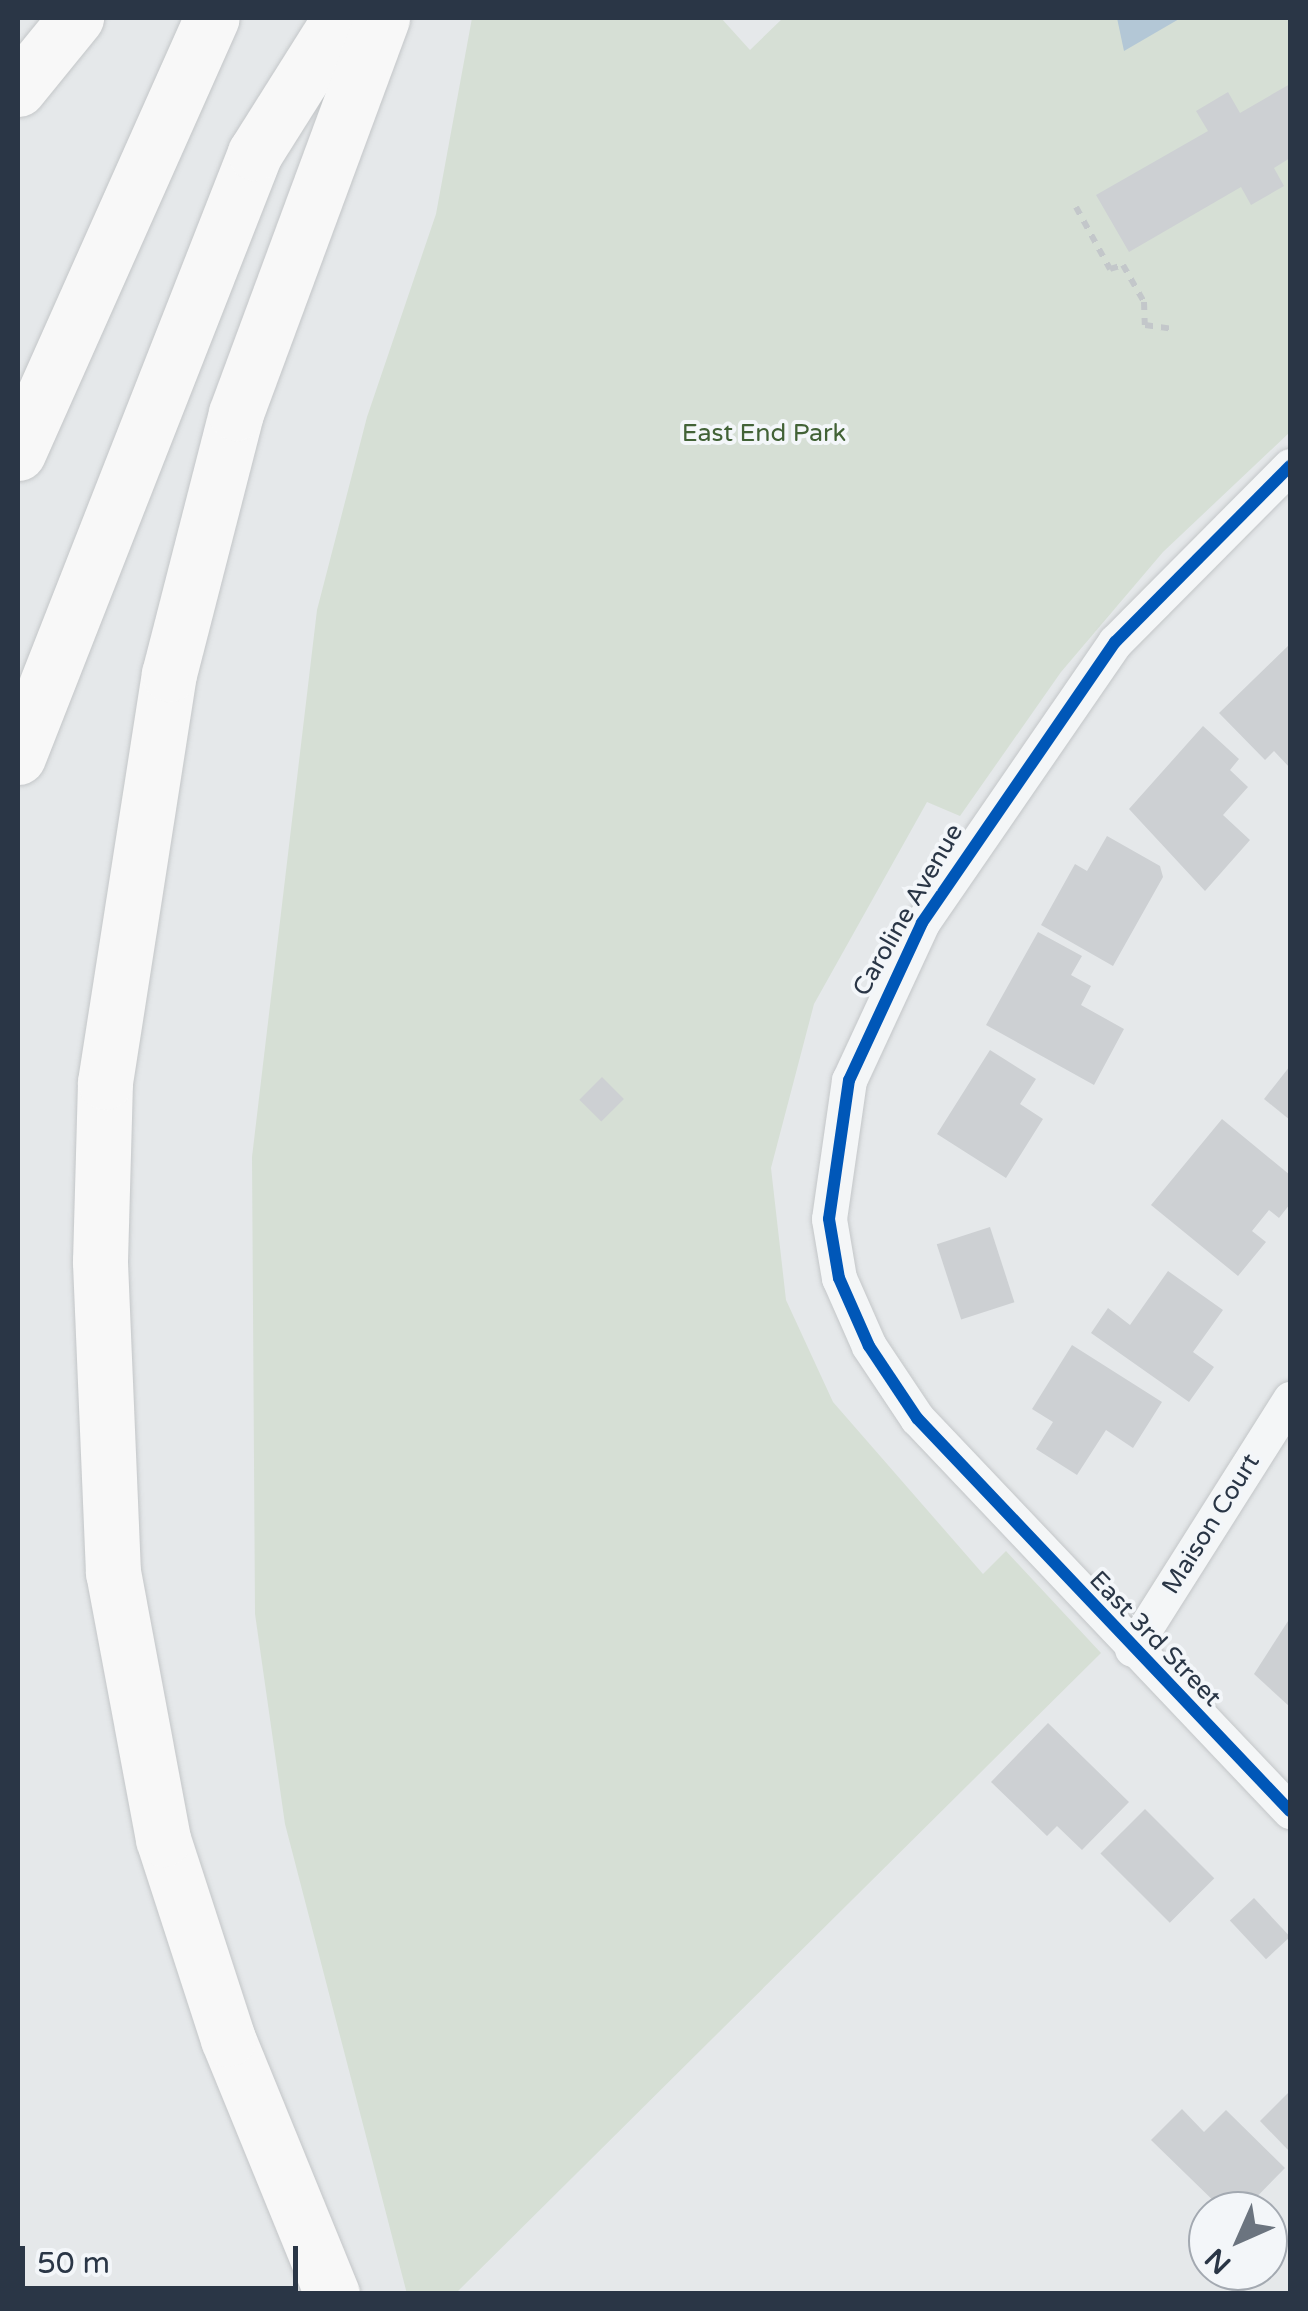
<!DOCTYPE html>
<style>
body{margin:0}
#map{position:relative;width:1308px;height:2311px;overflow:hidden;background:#e5e8ea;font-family:"Varela Round",sans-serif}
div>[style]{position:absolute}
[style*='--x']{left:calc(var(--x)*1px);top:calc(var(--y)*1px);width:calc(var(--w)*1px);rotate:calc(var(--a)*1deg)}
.green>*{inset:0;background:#d6dfd5}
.water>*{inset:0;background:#b3c7d6}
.building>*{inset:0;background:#cdd0d3;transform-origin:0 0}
.path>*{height:6px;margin-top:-3px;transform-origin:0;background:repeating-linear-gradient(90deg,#c3c7ca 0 8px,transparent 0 16px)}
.roads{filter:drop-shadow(0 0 2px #c3c6c8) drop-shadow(0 0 2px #c3c6c8)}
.street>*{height:35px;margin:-17.5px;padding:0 17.5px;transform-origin:17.5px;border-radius:17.5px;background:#f4f6f7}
.highway>*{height:55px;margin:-27.5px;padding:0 27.5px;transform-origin:27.5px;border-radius:27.5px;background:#f8f8f8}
.cycleway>*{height:12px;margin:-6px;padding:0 6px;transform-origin:6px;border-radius:6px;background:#0057b8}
span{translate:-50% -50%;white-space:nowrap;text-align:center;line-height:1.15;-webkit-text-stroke:8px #f3f6f9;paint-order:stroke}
.park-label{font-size:25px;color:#426236}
.street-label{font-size:25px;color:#2a3646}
.frame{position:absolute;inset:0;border:20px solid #2a3646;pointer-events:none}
.north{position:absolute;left:1188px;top:2191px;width:100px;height:100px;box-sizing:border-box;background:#f3f6f9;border:2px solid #a3a9b1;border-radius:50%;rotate:225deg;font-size:28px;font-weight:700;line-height:40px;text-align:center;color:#2a3646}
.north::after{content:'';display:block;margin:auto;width:35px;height:45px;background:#6b747f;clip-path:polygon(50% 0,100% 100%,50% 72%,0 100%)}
.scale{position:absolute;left:20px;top:2246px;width:278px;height:45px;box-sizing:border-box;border:5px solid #2a3646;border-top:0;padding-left:12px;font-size:30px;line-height:35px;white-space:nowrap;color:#2a3646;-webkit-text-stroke:8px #f3f6f9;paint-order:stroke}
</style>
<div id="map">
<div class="green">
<div style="clip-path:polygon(472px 18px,721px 18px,750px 50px,783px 18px,1290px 18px,1290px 432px,1163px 552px,1061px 672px,960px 816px,927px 802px,814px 1004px,771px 1168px,786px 1300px,833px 1402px,983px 1574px,1006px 1551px,1101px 1653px,456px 2293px,407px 2294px,285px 1824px,255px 1614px,252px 1157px,317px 610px,367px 417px,436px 214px)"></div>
</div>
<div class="water">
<div style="clip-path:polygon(1117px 18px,1178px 18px,1179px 19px,1124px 51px)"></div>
</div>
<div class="building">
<div style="clip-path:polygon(1290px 84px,1290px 158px,1274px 168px,1284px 186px,1251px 205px,1241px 187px,1129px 252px,1096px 195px,1208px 131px,1196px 111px,1228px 92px,1240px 113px)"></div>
<div style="clip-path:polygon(1290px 644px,1290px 768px,1274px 751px,1265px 760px,1219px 713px)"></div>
<div style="clip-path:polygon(1203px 726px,1239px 759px,1230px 770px,1248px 787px,1223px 815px,1250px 840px,1205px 891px,1129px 809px)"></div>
<div style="clip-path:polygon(1107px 836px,1160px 866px,1163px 877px,1113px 966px,1041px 925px,1075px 864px,1087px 871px)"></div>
<div style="clip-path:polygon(1038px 932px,1082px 956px,1071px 975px,1091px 986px,1081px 1005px,1124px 1029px,1094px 1085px,986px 1025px)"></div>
<div style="clip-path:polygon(990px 1050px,1036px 1079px,1020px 1104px,1043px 1119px,1006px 1178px,937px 1134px)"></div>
<div style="clip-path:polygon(1290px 1066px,1290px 1120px,1264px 1099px)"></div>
<div style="left:602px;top:1077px;width:31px;height:32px;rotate:45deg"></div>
<div style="clip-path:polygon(1222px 1119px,1290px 1175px,1290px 1204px,1279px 1218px,1269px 1210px,1252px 1231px,1266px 1242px,1238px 1276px,1151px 1205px)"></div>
<div style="left:990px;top:1227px;width:79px;height:56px;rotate:72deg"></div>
<div style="clip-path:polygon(1168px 1271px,1223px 1310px,1193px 1352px,1214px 1367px,1189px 1402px,1091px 1333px,1108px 1308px,1130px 1325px)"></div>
<div style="clip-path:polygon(1072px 1345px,1162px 1402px,1133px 1448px,1106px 1430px,1077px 1475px,1036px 1449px,1053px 1422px,1032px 1409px)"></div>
<div style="clip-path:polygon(1290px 1618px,1290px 1707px,1254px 1674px)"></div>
<div style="clip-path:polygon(1048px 1723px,1129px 1802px,1082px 1850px,1057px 1826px,1047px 1836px,991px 1782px)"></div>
<div style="left:1145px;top:1809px;width:98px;height:63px;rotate:45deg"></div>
<div style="left:1254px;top:1898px;width:53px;height:33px;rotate:47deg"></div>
<div style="clip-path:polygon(1290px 2091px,1290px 2152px,1260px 2121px)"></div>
<div style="clip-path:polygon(1182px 2109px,1204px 2132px,1226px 2110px,1285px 2168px,1243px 2211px,1224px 2211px,1151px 2140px)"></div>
</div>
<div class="path">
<div style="--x:1076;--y:207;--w:71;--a:61.3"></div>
<div style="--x:1110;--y:269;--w:14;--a:-17"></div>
<div style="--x:1123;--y:265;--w:43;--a:60.4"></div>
<div style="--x:1144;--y:302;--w:23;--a:88"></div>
<div style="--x:1145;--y:325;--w:28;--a:8"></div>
</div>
<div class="roads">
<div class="street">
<div style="--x:1290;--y:466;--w:248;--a:134.8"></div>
<div style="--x:1115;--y:642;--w:341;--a:124.5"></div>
<div style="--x:922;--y:923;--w:173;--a:114.9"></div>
<div style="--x:849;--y:1080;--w:140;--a:98.2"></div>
<div style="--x:829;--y:1219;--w:60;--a:80.4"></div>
<div style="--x:839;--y:1278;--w:74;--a:66.2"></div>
<div style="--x:869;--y:1346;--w:87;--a:56.3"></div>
<div style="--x:917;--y:1418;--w:542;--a:46.5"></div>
<div style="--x:1132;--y:1649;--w:296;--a:-57.7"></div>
</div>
<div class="highway">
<div style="--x:18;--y:89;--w:92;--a:-50.8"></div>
<div style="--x:18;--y:453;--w:476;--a:-66"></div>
<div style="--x:18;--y:757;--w:649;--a:-68.58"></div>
<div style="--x:255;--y:153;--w:160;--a:-57.8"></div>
<div style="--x:332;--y:2294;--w:275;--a:-112.2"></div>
<div style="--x:228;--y:2039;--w:210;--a:-108"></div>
<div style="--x:163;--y:1839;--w:271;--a:-100.6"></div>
<div style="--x:113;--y:1573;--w:312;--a:-92.4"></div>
<div style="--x:100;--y:1261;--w:179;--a:-88.4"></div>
<div style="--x:105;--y:1082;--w:413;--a:-81.1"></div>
<div style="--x:169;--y:674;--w:269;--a:-75.6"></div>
<div style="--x:236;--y:413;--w:421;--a:-69.7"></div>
</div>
</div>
<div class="cycleway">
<div style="--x:1290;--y:466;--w:248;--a:134.8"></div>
<div style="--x:1115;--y:642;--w:341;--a:124.5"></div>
<div style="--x:922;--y:923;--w:173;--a:114.9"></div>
<div style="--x:849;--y:1080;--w:140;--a:98.2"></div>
<div style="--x:829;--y:1219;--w:60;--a:80.4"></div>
<div style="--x:839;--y:1278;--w:74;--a:66.2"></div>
<div style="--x:869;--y:1346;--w:87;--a:56.3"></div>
<div style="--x:917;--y:1418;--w:542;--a:46.5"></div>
</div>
<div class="park-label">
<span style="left:764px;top:433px">East End Park</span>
</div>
<div class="street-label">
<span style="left:908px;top:910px;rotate:-60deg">Caroline Avenue</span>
<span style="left:1211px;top:1524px;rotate:-58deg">Maison Court</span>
<span style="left:1155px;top:1639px;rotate:46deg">East 3rd Street</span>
</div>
<div class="frame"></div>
<div class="north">N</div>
<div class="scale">50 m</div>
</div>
